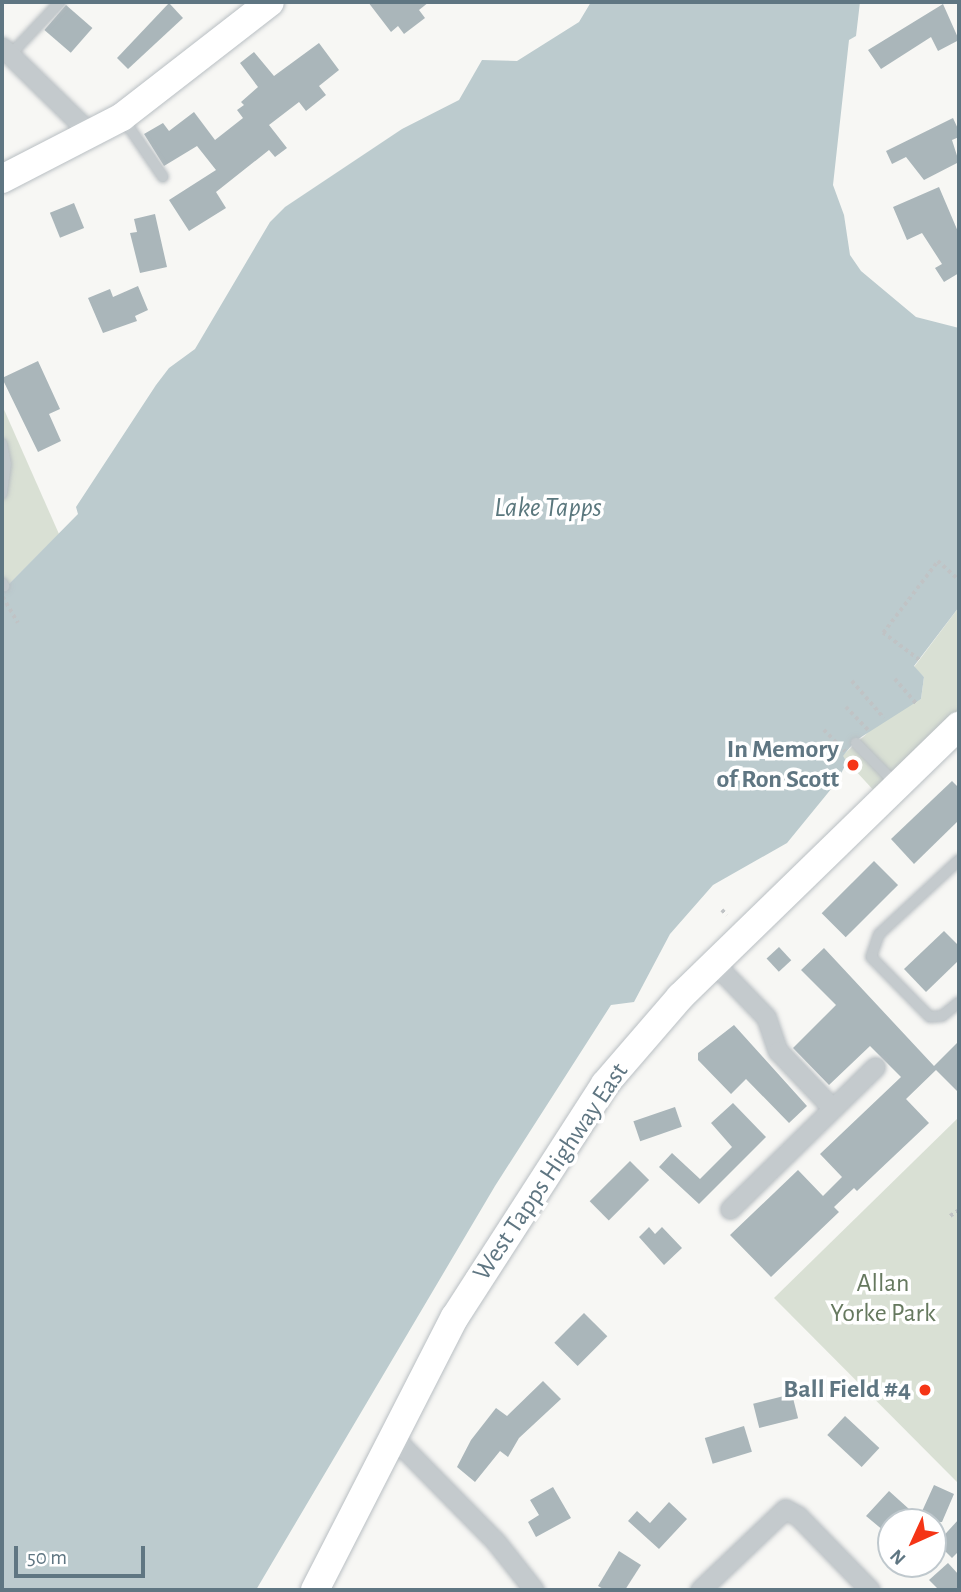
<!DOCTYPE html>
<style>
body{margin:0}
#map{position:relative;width:961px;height:1592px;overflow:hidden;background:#f7f7f4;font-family:"Alegreya Sans",sans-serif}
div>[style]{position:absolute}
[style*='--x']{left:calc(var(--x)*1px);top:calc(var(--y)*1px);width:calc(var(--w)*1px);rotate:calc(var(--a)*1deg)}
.green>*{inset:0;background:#d9e0d4}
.water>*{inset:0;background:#bccbce}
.building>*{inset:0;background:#aab6ba;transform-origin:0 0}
.path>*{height:3.5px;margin-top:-1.75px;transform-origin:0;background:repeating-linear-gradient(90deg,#c0c3c5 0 3.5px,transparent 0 7px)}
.roads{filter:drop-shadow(0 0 2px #b9bfc3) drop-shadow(0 0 2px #b9bfc3)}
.lane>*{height:10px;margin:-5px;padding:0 5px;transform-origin:5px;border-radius:5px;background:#c4cacd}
.street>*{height:19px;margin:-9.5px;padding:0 9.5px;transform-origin:9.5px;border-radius:9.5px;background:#c4cacd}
.secondary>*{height:28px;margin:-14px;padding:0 14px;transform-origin:14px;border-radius:14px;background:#fff}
.dots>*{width:19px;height:19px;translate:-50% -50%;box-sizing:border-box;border:4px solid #fff;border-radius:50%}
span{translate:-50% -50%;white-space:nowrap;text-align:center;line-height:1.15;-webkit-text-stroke:7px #fff;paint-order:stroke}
.poi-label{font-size:26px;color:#5f7682;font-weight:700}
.right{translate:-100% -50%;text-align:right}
.street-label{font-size:26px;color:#5f7682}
.park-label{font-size:26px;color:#66795f}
.water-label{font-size:28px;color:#5a777d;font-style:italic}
.frame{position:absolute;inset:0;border:4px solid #5f7682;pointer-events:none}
.north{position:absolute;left:877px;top:1508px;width:70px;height:70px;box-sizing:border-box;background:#fff;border:2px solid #bfc8cd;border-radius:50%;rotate:225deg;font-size:19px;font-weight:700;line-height:28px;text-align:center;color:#5f7682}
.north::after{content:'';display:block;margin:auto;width:24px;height:32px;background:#f53516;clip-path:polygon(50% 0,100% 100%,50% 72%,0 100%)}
.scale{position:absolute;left:14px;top:1546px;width:131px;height:32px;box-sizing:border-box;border:4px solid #5f7682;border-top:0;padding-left:9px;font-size:21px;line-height:24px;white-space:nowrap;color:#5f7682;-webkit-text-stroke:5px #fff;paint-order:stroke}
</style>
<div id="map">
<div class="green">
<div style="clip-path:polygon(2px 405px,59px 534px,2px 591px)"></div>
<div style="clip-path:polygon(959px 607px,959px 710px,877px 794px,842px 756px,884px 718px,921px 699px,924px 677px,914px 667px)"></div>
<div style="clip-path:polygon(959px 1117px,959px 1484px,774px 1298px)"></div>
</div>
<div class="water">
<div style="clip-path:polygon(591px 2px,860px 2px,856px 36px,849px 40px,833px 185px,844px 215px,850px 255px,861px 271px,916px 317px,959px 328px,959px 607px,914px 666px,924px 677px,921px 699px,855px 741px,843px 756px,847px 762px,836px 783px,787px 843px,713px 885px,670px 934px,634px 1002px,611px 1005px,495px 1186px,256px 1590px,2px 1590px,2px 591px,78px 514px,76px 507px,156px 385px,169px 368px,195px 349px,270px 222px,285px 207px,402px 129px,459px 100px,482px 60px,517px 61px,579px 22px)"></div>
</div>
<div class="building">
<div style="clip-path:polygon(368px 2px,429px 2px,419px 10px,425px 18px,404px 34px,398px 26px,391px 32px)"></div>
<div style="clip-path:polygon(169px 3px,183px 18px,128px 69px,117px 58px)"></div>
<div style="clip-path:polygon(943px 4px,959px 40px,938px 51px,931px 37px,881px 69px,868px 50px)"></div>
<div style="left:66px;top:5px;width:35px;height:33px;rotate:41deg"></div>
<div style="clip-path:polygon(319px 43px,339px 70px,319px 86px,326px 95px,306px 111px,299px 102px,269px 125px,287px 148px,275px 157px,269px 150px,216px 192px,226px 208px,189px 231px,169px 200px,216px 170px,197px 146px,164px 166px,144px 134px,163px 123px,169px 131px,194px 112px,215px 140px,243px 118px,237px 110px,244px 105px,241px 102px,258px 87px,240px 63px,254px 52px,274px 76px)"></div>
<div style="clip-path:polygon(953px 118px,959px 131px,959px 137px,952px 140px,959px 162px,924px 180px,906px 157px,892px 164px,886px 151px)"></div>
<div style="clip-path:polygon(939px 187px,959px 234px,959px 273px,944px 282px,935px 268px,942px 264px,922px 233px,907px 240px,893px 207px)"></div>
<div style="left:74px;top:203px;width:27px;height:26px;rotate:68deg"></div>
<div style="clip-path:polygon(155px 214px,167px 267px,140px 273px,130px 233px,137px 232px,134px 219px)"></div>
<div style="clip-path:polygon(138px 286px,148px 310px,135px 316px,137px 321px,103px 333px,88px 298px,110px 289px,113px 297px)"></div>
<div style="clip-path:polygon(38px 361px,60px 409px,49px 414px,61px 441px,38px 452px,2px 378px)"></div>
<div style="clip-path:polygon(952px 781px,959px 788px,959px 820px,914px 864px,891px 839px)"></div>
<div style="left:874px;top:861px;width:34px;height:74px;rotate:45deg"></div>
<div style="clip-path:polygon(944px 931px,959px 946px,959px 960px,926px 992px,904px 969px)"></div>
<div style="left:779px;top:947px;width:18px;height:17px;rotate:47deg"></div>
<div style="clip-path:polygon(824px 948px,934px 1066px,959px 1041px,959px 1093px,936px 1070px,906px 1099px,929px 1123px,857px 1191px,854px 1188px,834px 1207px,839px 1212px,771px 1277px,730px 1235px,798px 1170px,823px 1196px,842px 1177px,820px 1154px,901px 1077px,870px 1046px,829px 1085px,793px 1048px,836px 1005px,801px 970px)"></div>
<div style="clip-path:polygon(734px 1025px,807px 1106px,789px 1123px,746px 1079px,731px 1094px,698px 1060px,698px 1053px)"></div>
<div style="clip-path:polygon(733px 1103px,766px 1137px,699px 1204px,659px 1167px,672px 1153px,700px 1179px,732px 1147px,711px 1123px)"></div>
<div style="left:675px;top:1107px;width:21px;height:44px;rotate:71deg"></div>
<div style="left:630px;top:1161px;width:27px;height:57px;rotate:45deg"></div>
<div style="clip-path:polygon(649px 1227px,655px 1234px,662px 1227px,682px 1248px,664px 1265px,639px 1237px)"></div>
<div style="left:584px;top:1313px;width:33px;height:42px;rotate:45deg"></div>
<div style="clip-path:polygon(543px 1381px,561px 1399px,519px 1438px,508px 1457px,500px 1451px,475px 1482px,457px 1467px,471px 1440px,496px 1408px,507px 1416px)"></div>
<div style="left:792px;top:1394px;width:25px;height:40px;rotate:76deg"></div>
<div style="left:845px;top:1416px;width:47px;height:26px;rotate:43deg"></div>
<div style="left:744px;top:1426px;width:27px;height:41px;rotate:73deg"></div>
<div style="clip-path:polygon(934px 1485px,954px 1494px,942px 1522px,891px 1522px,884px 1531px,866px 1516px,889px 1491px,919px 1518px)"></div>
<div style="clip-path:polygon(553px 1487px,571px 1518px,536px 1537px,528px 1522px,539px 1515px,530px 1500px)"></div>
<div style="clip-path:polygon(669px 1502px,687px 1519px,659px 1549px,628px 1521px,637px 1511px,650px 1523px)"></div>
<div style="clip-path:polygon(959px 1519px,959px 1551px,952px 1558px,937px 1543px)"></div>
<div style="clip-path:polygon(619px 1551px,641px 1565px,625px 1590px,605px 1590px,598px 1586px)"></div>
<div style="clip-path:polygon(948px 1563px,959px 1575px,959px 1590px,939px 1590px,929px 1580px)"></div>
</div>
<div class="path">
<div style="--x:3;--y:597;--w:30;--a:60"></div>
<div style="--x:919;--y:660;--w:45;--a:-143.1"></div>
<div style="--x:883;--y:633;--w:91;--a:-52.6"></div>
<div style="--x:938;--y:561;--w:28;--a:42"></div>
<div style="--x:895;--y:679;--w:32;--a:49"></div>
<div style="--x:852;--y:681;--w:49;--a:49.1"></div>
<div style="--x:846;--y:707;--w:32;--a:46"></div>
<div style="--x:824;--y:730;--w:30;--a:45"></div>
<div style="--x:722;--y:910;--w:7;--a:45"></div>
<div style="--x:950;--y:1216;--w:11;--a:-34"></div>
</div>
<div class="roads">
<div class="lane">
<div style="--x:10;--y:55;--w:73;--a:-46.7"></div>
<div style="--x:124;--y:120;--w:69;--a:55.6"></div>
<div style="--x:2;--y:444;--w:20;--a:79"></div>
<div style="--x:6;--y:464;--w:30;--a:98"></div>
<div style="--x:2;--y:583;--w:4;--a:56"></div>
<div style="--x:856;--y:743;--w:56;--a:45.7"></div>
<div style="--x:959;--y:860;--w:109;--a:137.2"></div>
<div style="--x:879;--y:934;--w:24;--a:109"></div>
<div style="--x:871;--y:957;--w:84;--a:45.5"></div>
<div style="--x:930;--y:1017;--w:12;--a:-5"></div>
<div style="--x:942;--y:1016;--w:22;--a:-39"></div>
</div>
<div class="street">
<div style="--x:2;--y:47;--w:126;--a:44.4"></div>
<div style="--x:714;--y:963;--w:75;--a:46.1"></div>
<div style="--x:766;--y:1017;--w:36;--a:71"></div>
<div style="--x:778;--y:1051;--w:79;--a:46.5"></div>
<div style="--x:730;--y:1209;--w:203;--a:-44.4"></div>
<div style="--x:392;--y:1436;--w:148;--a:45.5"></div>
<div style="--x:496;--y:1542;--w:61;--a:51.6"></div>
<div style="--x:700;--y:1590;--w:117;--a:-43.6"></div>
<div style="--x:785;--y:1509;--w:15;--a:28"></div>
<div style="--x:798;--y:1516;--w:103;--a:45.8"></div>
</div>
<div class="secondary">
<div style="--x:2;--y:179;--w:135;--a:-27.3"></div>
<div style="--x:122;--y:117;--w:187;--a:-37.8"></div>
<div style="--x:315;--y:1590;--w:307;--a:-62.9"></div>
<div style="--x:455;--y:1317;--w:277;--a:-57.2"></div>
<div style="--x:605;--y:1084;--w:115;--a:-49.2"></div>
<div style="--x:680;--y:997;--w:389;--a:-44.2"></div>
</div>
</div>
<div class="dots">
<div style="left:853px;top:765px;background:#f53516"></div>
<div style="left:925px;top:1390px;background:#f53516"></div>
</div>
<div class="poi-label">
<span class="right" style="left:839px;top:765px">In Memory<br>of Ron Scott</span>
<span class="right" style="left:911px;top:1390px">Ball Field #4</span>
</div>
<div class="street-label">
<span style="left:551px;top:1172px;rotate:-56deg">West Tapps Highway East</span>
</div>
<div class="park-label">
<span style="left:883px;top:1299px">Allan<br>Yorke Park</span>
</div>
<div class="water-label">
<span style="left:548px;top:508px">Lake Tapps</span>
</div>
<div class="frame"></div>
<div class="north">N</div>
<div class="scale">50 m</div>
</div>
